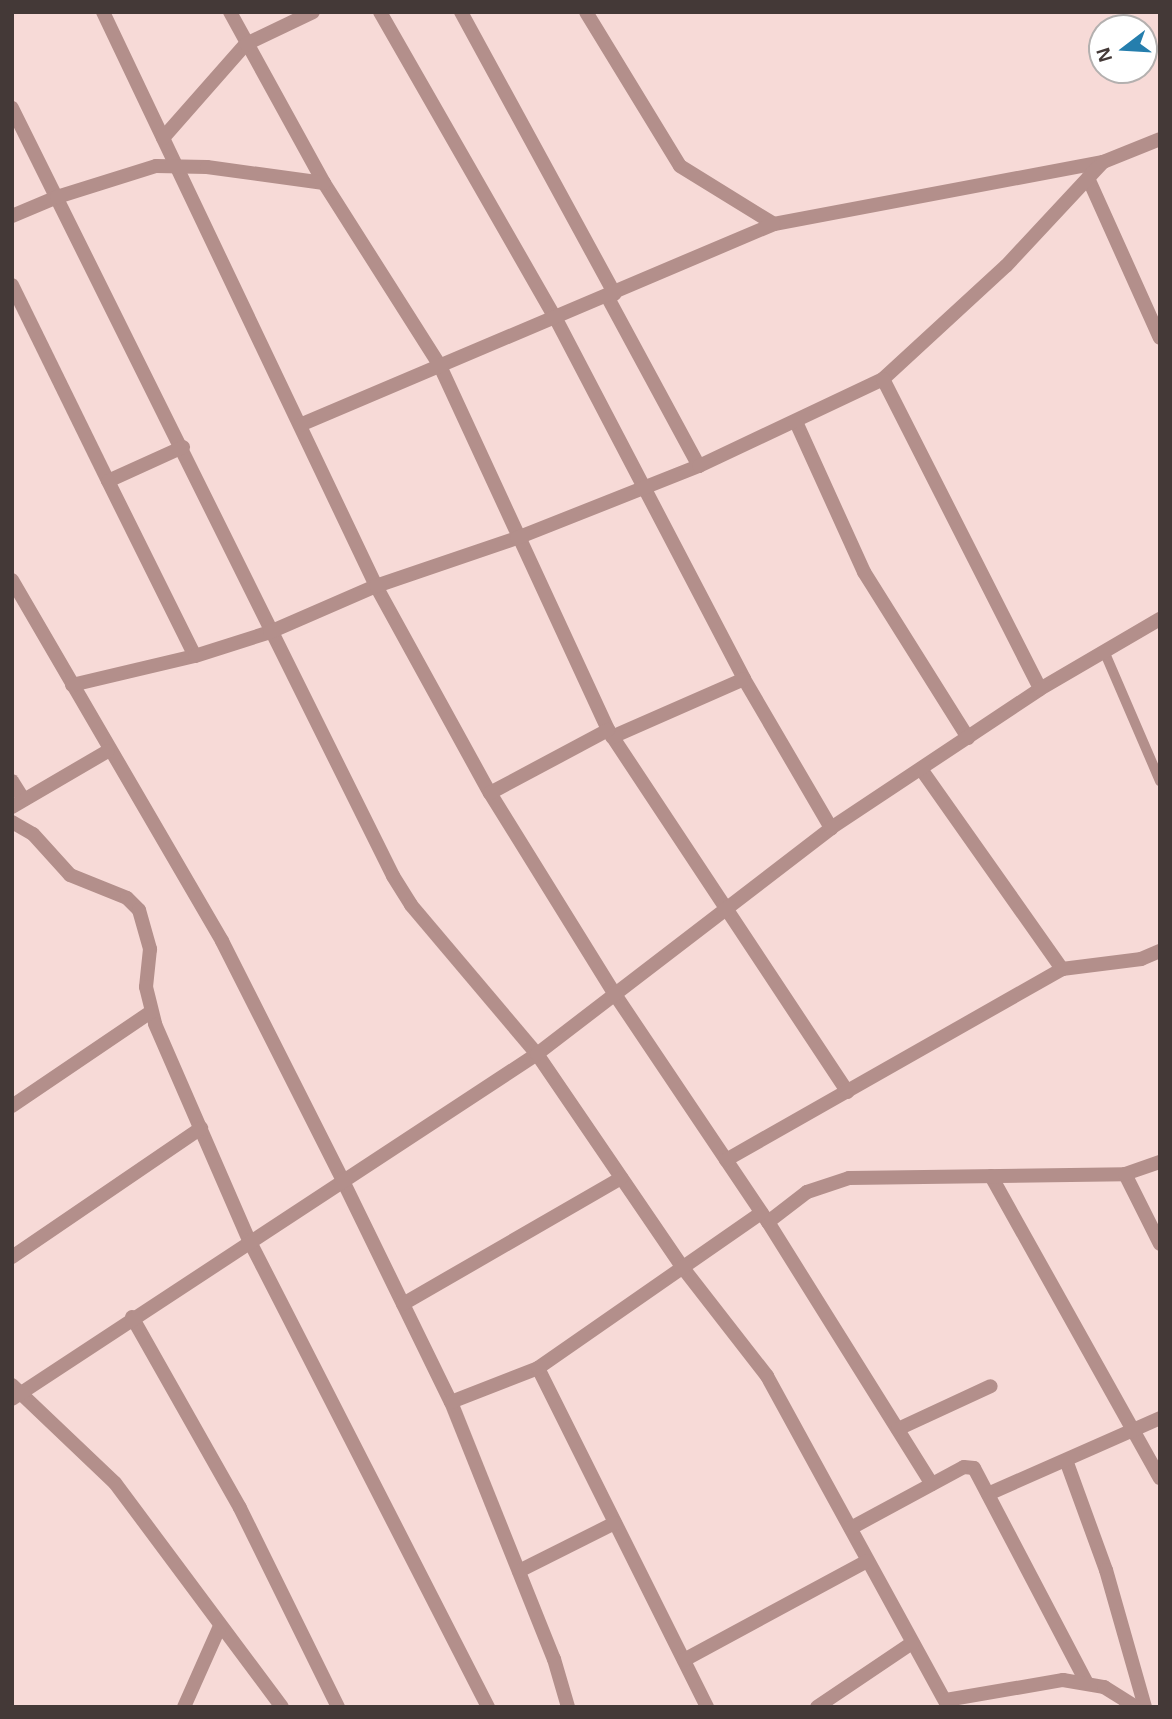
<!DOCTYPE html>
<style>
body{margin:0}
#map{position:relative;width:1172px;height:1719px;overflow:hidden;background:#f7dad7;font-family:Arial,sans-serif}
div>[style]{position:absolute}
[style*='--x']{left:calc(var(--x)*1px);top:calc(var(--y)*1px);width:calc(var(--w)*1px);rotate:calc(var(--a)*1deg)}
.service>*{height:10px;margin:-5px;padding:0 5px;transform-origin:5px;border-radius:5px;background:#b38f8b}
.minor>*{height:14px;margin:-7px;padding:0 7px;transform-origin:7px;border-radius:7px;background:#b38f8b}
span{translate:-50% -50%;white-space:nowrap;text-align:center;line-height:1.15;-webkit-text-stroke:6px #fff;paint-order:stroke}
.frame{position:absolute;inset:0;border:14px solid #443937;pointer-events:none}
.north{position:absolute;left:1088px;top:14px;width:70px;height:70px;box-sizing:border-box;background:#fff;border:2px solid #b4b0af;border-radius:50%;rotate:253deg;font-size:19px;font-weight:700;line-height:28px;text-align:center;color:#443937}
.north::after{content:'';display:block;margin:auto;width:24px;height:32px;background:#257ead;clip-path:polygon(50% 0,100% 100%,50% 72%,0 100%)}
</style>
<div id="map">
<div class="service">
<div style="--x:1104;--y:651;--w:142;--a:66.7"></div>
</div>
<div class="minor">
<div style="--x:103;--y:12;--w:636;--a:64.56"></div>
<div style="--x:376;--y:586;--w:236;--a:61.2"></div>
<div style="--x:490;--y:793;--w:235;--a:58.2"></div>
<div style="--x:614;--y:993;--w:276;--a:56.1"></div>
<div style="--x:768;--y:1222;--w:309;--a:58"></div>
<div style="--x:230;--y:12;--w:195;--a:61.2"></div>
<div style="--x:324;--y:183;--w:217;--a:57.6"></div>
<div style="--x:440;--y:366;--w:401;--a:65.2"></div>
<div style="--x:608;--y:730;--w:434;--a:56.5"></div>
<div style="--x:380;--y:12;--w:354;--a:60.2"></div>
<div style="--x:556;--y:319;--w:406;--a:62.4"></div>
<div style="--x:744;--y:679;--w:173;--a:59.7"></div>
<div style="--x:461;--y:12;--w:321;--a:61.4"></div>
<div style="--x:586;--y:12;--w:180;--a:58.6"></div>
<div style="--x:680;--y:166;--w:110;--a:31.7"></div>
<div style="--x:774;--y:224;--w:335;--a:-10.7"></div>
<div style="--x:12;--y:108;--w:857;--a:63.61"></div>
<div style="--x:393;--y:876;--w:34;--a:58"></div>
<div style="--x:411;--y:905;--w:195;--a:49.8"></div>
<div style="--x:537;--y:1054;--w:259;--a:55.7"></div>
<div style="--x:683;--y:1268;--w:137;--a:52.1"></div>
<div style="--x:767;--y:1376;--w:377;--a:61.3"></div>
<div style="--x:163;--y:138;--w:125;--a:-48.6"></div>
<div style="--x:246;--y:44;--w:74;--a:-25.5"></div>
<div style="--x:1088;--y:178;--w:175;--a:65.8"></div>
<div style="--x:12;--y:216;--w:49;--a:-22.9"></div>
<div style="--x:57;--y:197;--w:104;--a:-17.4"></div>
<div style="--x:156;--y:166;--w:51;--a:1.1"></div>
<div style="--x:207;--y:167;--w:118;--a:7.8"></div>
<div style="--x:12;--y:285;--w:218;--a:63.9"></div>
<div style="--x:608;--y:298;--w:191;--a:61.6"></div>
<div style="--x:883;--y:379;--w:167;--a:-42.6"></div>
<div style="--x:1006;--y:266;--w:142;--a:-47"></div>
<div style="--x:1103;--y:162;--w:61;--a:-22"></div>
<div style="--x:796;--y:422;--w:165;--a:65.6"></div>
<div style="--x:864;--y:572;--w:196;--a:57.9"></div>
<div style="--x:300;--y:425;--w:515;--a:-22.98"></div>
<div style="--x:183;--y:447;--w:82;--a:155.6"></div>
<div style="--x:108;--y:481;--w:195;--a:63.6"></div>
<div style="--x:12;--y:580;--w:418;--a:59.8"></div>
<div style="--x:222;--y:941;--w:267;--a:63.2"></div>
<div style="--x:342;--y:1179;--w:248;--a:64"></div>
<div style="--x:451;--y:1402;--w:277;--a:68.2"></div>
<div style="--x:554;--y:1659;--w:50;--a:73.7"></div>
<div style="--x:72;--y:685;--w:126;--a:-13.3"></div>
<div style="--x:195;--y:656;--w:79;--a:-17.7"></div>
<div style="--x:270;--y:632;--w:116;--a:-23.5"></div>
<div style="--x:376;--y:586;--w:149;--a:-18.8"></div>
<div style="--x:517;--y:538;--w:196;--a:-21.6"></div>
<div style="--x:699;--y:466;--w:204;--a:-25.3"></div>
<div style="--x:883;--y:379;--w:347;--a:63.1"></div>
<div style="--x:612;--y:737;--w:144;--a:-23.7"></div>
<div style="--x:921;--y:769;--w:245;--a:54.8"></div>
<div style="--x:12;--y:781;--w:22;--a:58"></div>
<div style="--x:490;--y:793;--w:134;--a:-28.1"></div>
<div style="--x:12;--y:807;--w:111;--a:-30.3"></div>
<div style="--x:12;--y:822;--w:24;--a:30"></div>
<div style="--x:33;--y:834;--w:55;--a:47.9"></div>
<div style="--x:70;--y:875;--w:61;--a:22"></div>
<div style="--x:127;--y:898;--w:17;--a:45"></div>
<div style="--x:139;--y:910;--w:41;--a:74.2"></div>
<div style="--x:150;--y:949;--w:38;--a:96"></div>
<div style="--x:146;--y:987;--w:38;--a:76"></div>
<div style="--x:155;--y:1024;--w:236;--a:66.5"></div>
<div style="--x:249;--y:1240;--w:525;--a:62.9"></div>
<div style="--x:12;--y:1106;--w:168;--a:-34.1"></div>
<div style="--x:726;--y:1160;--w:386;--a:-29.6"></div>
<div style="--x:1062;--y:969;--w:80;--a:-7.2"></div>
<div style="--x:1141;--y:959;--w:21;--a:-23"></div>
<div style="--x:1125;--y:1174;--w:78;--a:63.4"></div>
<div style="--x:991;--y:1176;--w:346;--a:60.8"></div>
<div style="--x:768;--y:1222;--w:49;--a:-37.6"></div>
<div style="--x:807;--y:1192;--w:44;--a:-18.4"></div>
<div style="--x:849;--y:1178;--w:276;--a:-0.8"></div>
<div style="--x:1125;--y:1174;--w:37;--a:-19"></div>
<div style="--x:12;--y:1257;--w:229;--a:-34.3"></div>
<div style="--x:403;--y:1304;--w:252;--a:-30"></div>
<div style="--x:132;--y:1317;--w:219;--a:60.5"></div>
<div style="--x:240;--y:1508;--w:222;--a:63.8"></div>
<div style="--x:538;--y:1368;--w:379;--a:63.5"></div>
<div style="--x:12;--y:1385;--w:142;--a:43.6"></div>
<div style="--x:115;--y:1483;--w:279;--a:53.3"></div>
<div style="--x:12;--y:1399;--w:628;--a:-33.31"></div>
<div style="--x:537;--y:1054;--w:371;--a:-37.5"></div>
<div style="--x:831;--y:828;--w:251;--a:-33.6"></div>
<div style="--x:1040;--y:689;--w:139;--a:-30.3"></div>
<div style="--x:451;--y:1402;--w:93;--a:-21.3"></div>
<div style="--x:538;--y:1368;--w:272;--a:-34.8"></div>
<div style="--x:898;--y:1429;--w:102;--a:-24.8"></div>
<div style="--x:1067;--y:1463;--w:114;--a:70"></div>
<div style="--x:1106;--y:1570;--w:142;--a:74.1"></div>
<div style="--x:988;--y:1494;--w:188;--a:-23.8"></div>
<div style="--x:851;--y:1528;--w:128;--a:-28.4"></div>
<div style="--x:964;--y:1467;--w:10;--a:6"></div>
<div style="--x:974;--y:1468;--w:241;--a:62.3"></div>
<div style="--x:519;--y:1571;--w:107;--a:-26.6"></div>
<div style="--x:684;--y:1660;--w:208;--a:-28.4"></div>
<div style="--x:946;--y:1700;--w:119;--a:-9.7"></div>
<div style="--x:1063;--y:1680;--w:42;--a:9.7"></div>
<div style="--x:1104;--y:1687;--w:38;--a:32"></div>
<div style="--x:184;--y:1707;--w:89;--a:-66"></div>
<div style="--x:817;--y:1707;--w:115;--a:-34"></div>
</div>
<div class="frame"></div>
<div class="north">N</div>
</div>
